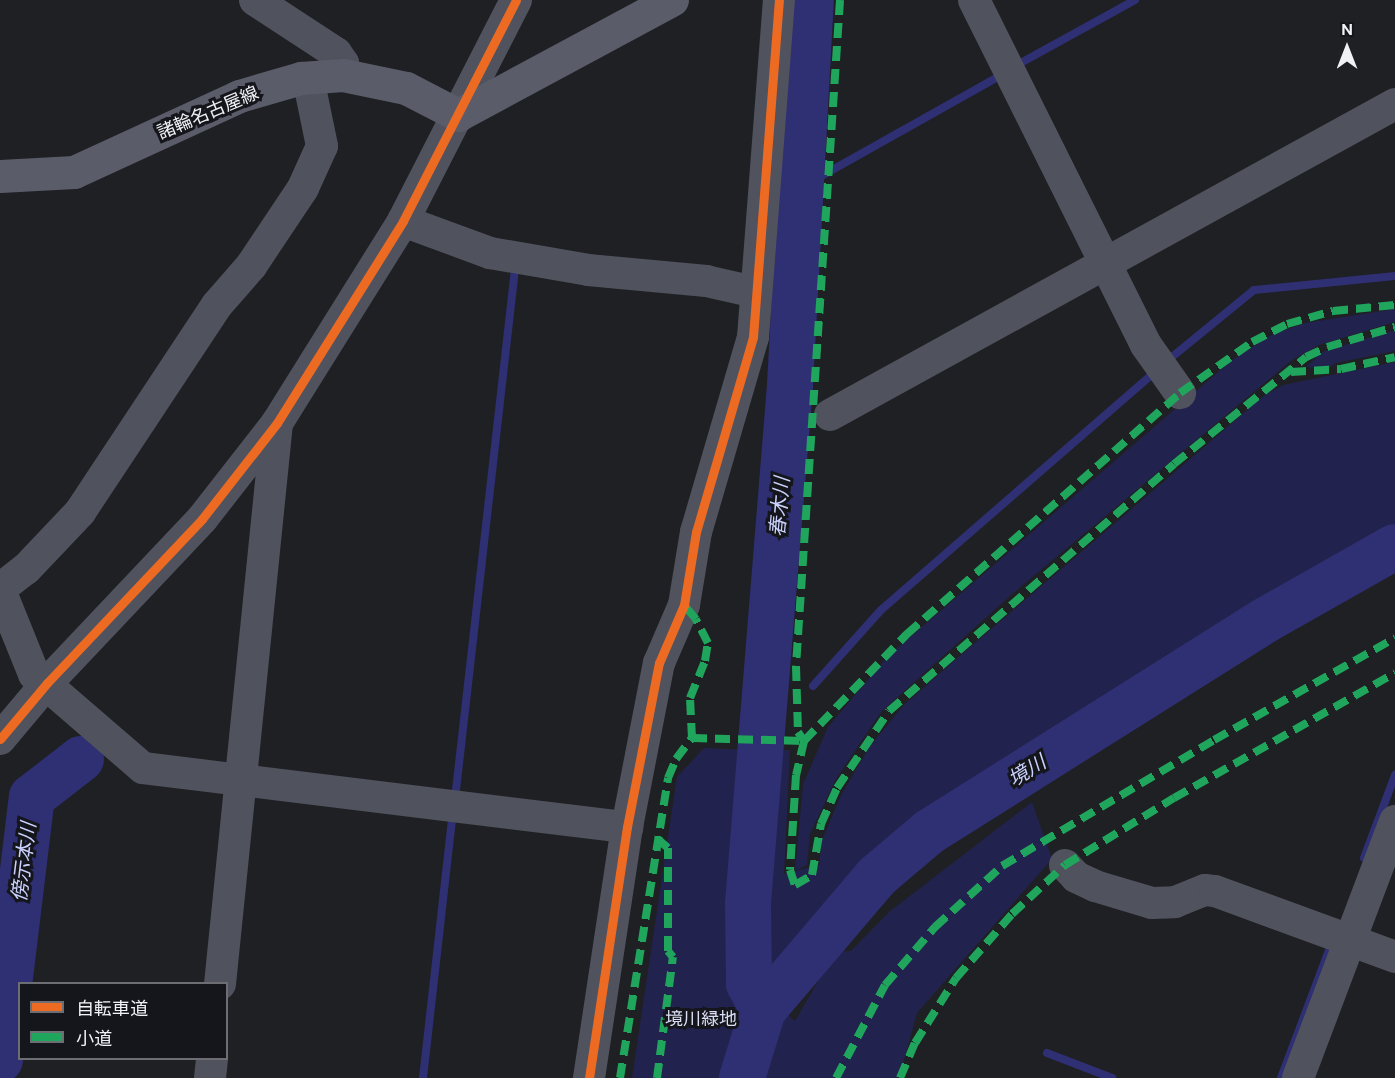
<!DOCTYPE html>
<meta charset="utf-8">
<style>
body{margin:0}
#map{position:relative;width:1395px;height:1078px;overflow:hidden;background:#1f2024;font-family:"DM Sans","Noto Sans JP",sans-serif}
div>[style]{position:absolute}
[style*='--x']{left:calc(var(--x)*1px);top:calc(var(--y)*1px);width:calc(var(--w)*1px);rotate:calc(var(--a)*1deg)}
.green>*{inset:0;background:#22224e}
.stream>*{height:8px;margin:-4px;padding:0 4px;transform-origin:4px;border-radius:4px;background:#2f2f73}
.river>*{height:46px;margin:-23px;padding:0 23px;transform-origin:23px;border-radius:23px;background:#2f2f73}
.minor>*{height:32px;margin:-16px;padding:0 16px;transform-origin:16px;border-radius:16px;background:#50525d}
.primary>*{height:33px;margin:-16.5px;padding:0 16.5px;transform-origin:16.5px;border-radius:16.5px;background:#5a5c69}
.quiet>*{height:8px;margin-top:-4px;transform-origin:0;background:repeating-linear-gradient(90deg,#20a55d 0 15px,transparent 0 23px)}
.cycleway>*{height:9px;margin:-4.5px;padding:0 4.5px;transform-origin:4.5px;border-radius:4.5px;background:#ed6a23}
span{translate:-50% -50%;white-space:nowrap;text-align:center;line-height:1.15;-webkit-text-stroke:6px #15161b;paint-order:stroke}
.street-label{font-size:18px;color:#f1f2f6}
.park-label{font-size:18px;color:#dbdef5}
.water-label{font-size:20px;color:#cbd2fe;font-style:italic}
.legend{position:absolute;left:18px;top:982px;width:210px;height:78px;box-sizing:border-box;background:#15161b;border:2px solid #6d6e73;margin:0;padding:8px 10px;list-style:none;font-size:18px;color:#f1f2f6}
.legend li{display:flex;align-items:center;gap:12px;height:30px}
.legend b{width:30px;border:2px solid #6d6e73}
.north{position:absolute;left:1317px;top:18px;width:60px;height:60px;-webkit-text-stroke:4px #15161b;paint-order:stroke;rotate:0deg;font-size:16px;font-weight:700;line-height:24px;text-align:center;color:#f1f2f6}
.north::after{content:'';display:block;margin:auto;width:21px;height:27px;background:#f1f2f6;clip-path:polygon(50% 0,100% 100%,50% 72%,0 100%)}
</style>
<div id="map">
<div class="green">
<div style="clip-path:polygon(1395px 309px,1395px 322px,1319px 345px,1292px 360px,1011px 595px,881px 712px,836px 779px,810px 834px,807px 865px,795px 871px,803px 784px,828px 727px,888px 656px,1232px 360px,1273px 334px,1305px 323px)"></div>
<div style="clip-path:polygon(1395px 330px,1395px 351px,1336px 363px,1327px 369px,1306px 367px,1322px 352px)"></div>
<div style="clip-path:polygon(1395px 362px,1395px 532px,1121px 688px,918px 821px,818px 920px,799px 953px,779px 974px,755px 967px,768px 750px,790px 750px,784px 874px,819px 865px,822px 840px,841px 795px,870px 746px,904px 705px,955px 660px,1266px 394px,1283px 385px)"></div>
<div style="clip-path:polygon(704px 748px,746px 750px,734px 967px,795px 1021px,835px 952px,851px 951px,889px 912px,1032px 802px,1052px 859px,917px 1013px,899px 1078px,632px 1078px,677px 777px)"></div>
</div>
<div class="stream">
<div style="--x:1015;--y:66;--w:137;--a:-28.8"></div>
<div style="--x:800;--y:188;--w:233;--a:-29.3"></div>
<div style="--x:1167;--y:361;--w:112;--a:-39.2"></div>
<div style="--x:1254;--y:290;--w:142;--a:-5.7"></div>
<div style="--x:813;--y:686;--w:102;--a:-48.2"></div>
<div style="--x:881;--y:610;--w:364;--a:-41"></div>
<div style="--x:455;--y:799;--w:533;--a:-83.54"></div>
<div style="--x:1364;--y:858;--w:89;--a:-69.5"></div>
<div style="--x:1047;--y:1053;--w:70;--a:21"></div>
<div style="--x:423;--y:1078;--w:269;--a:-83.6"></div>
<div style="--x:1281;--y:1078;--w:145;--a:-69.4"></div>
</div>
<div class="river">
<div style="--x:763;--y:1010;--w:30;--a:-118"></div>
<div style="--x:749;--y:984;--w:81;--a:-90.7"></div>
<div style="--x:748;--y:903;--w:520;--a:-85.36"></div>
<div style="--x:790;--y:385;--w:386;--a:-86.9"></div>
<div style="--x:0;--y:1060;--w:265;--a:-83.1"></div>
<div style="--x:32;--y:797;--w:62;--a:-37.8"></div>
<div style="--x:742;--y:1078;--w:71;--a:-72.8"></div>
<div style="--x:763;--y:1010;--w:175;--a:-49.6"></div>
<div style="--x:876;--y:877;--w:70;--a:-40.3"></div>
<div style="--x:929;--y:832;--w:396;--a:-32.2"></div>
<div style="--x:1264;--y:621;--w:150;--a:-29.5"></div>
</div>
<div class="minor">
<div style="--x:255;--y:0;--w:97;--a:33.2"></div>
<div style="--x:336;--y:53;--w:12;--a:55"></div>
<div style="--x:343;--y:63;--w:12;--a:90"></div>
<div style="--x:974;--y:0;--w:385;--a:63.5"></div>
<div style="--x:1146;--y:345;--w:59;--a:54.7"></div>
<div style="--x:403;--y:221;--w:93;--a:20.2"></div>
<div style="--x:490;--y:253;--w:99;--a:9.8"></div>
<div style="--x:588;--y:270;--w:119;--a:5.3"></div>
<div style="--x:706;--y:281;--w:50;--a:12.7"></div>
<div style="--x:830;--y:415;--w:645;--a:-28.83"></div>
<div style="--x:0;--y:589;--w:33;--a:-38"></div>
<div style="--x:26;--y:569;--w:79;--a:-46.5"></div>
<div style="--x:80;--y:512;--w:248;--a:-56.5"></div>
<div style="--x:217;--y:305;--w:52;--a:-48.9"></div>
<div style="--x:251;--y:266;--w:94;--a:-56.3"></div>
<div style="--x:303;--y:188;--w:46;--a:-65.7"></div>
<div style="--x:322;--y:146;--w:69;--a:-101.6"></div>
<div style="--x:0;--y:590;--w:91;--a:68"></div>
<div style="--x:34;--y:674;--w:144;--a:40.8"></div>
<div style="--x:143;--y:768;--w:488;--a:7"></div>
<div style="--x:0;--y:739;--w:73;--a:-50"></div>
<div style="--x:47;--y:683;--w:226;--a:-46.6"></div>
<div style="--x:202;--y:519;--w:122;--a:-52"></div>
<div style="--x:277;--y:423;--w:238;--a:-58"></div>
<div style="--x:403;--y:221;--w:248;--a:-62.9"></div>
<div style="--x:1065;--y:865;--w:16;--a:47"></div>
<div style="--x:1076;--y:877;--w:21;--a:25"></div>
<div style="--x:1095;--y:886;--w:59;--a:16.6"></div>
<div style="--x:1152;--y:903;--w:23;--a:-2"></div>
<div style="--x:1175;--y:902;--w:32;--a:-22"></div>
<div style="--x:1205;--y:890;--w:10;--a:6"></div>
<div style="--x:1215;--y:891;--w:192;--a:20.1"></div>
<div style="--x:220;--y:984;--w:564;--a:-84.2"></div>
<div style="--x:210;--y:1078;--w:20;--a:-84"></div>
<div style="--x:589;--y:1078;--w:254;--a:-81.4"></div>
<div style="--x:627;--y:827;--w:167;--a:-79"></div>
<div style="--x:659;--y:663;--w:63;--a:-66.7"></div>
<div style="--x:684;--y:605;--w:74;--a:-80.7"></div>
<div style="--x:696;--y:532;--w:203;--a:-73.7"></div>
<div style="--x:753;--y:337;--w:338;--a:-85.6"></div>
<div style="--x:1298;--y:1078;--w:275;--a:-69.3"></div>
</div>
<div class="primary">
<div style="--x:0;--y:176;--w:74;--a:-3.1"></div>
<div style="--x:74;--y:172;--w:182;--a:-24.7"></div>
<div style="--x:239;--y:96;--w:65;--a:-16.2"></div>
<div style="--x:301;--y:78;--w:42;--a:-4.1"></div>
<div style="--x:343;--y:75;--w:64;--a:11.7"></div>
<div style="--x:406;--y:88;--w:59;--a:27.4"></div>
<div style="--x:458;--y:115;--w:243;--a:-28.3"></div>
</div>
<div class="quiet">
<div style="--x:840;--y:0;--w:667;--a:93.78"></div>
<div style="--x:796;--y:666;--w:66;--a:88.3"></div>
<div style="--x:798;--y:732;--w:11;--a:56"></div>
<div style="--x:804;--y:741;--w:35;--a:103"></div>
<div style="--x:796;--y:775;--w:95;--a:93.6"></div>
<div style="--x:790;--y:870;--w:16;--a:72"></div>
<div style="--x:795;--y:885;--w:20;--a:-30"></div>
<div style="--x:812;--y:875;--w:52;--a:-80"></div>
<div style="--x:821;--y:824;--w:39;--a:-66"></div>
<div style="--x:837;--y:788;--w:93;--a:-56"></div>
<div style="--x:889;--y:711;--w:377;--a:-40.9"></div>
<div style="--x:1174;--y:464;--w:170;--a:-39"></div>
<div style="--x:1306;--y:357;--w:23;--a:-25"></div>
<div style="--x:1327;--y:347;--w:71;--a:-16.4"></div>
<div style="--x:1291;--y:372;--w:50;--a:-3.4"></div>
<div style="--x:1341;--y:369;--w:55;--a:-12.5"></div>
<div style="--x:692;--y:738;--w:112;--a:1.5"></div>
<div style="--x:804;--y:741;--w:149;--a:-46.1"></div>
<div style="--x:907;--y:634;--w:364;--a:-41.4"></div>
<div style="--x:1180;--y:393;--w:88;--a:-35.3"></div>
<div style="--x:1252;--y:342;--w:39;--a:-27"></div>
<div style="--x:1287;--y:324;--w:48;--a:-15.8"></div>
<div style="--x:1333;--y:311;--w:62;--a:-5.5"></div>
<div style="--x:620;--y:1078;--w:304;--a:-80.9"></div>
<div style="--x:668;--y:778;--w:21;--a:-67"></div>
<div style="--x:676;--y:759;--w:26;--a:-53"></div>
<div style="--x:692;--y:738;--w:40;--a:-92.9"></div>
<div style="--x:690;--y:698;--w:40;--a:-68"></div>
<div style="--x:705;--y:661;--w:18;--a:-81"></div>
<div style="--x:708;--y:643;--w:27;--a:-117"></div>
<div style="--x:696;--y:619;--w:18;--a:-131"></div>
<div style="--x:657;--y:1078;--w:122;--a:-82.5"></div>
<div style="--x:673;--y:957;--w:8;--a:-130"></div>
<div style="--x:668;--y:951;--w:103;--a:-90"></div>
<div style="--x:668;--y:848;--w:11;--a:-139"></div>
<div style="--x:836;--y:1078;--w:105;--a:-62.2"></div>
<div style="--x:885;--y:985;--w:77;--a:-49.2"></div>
<div style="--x:935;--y:927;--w:91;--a:-42.3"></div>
<div style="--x:1002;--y:866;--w:247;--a:-30.7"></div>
<div style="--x:1214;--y:740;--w:208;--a:-29.4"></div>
<div style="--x:900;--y:1078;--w:38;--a:-67"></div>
<div style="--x:915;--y:1043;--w:77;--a:-57.8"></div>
<div style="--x:956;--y:978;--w:85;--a:-48.8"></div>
<div style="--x:1012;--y:914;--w:72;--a:-42.8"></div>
<div style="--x:1065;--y:865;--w:128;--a:-31.6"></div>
<div style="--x:1174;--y:798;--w:254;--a:-29.5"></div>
</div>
<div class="cycleway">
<div style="--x:0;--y:739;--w:73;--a:-50"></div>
<div style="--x:47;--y:683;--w:226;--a:-46.6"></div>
<div style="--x:202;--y:519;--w:122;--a:-52"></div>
<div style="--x:277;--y:423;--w:238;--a:-58"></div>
<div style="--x:403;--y:221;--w:248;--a:-62.9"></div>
<div style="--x:589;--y:1078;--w:254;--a:-81.4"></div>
<div style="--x:627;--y:827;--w:167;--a:-79"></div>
<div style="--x:659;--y:663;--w:63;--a:-66.7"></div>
<div style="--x:684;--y:605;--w:74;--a:-80.7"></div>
<div style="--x:696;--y:532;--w:203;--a:-73.7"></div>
<div style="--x:753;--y:337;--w:338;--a:-85.6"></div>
</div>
<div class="street-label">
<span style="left:208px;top:113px;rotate:-23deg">諸輪名古屋線</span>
</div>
<div class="park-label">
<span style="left:701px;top:1019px">境川緑地</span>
</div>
<div class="water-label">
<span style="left:780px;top:507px;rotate:-85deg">春木川</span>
<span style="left:1027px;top:771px;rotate:-32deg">境川</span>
<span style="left:24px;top:862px;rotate:-83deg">傍示本川</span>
</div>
<ul class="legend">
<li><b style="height:8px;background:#ed6a23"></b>自転車道</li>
<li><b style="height:8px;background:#20a55d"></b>小道</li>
</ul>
<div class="north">N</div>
</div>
